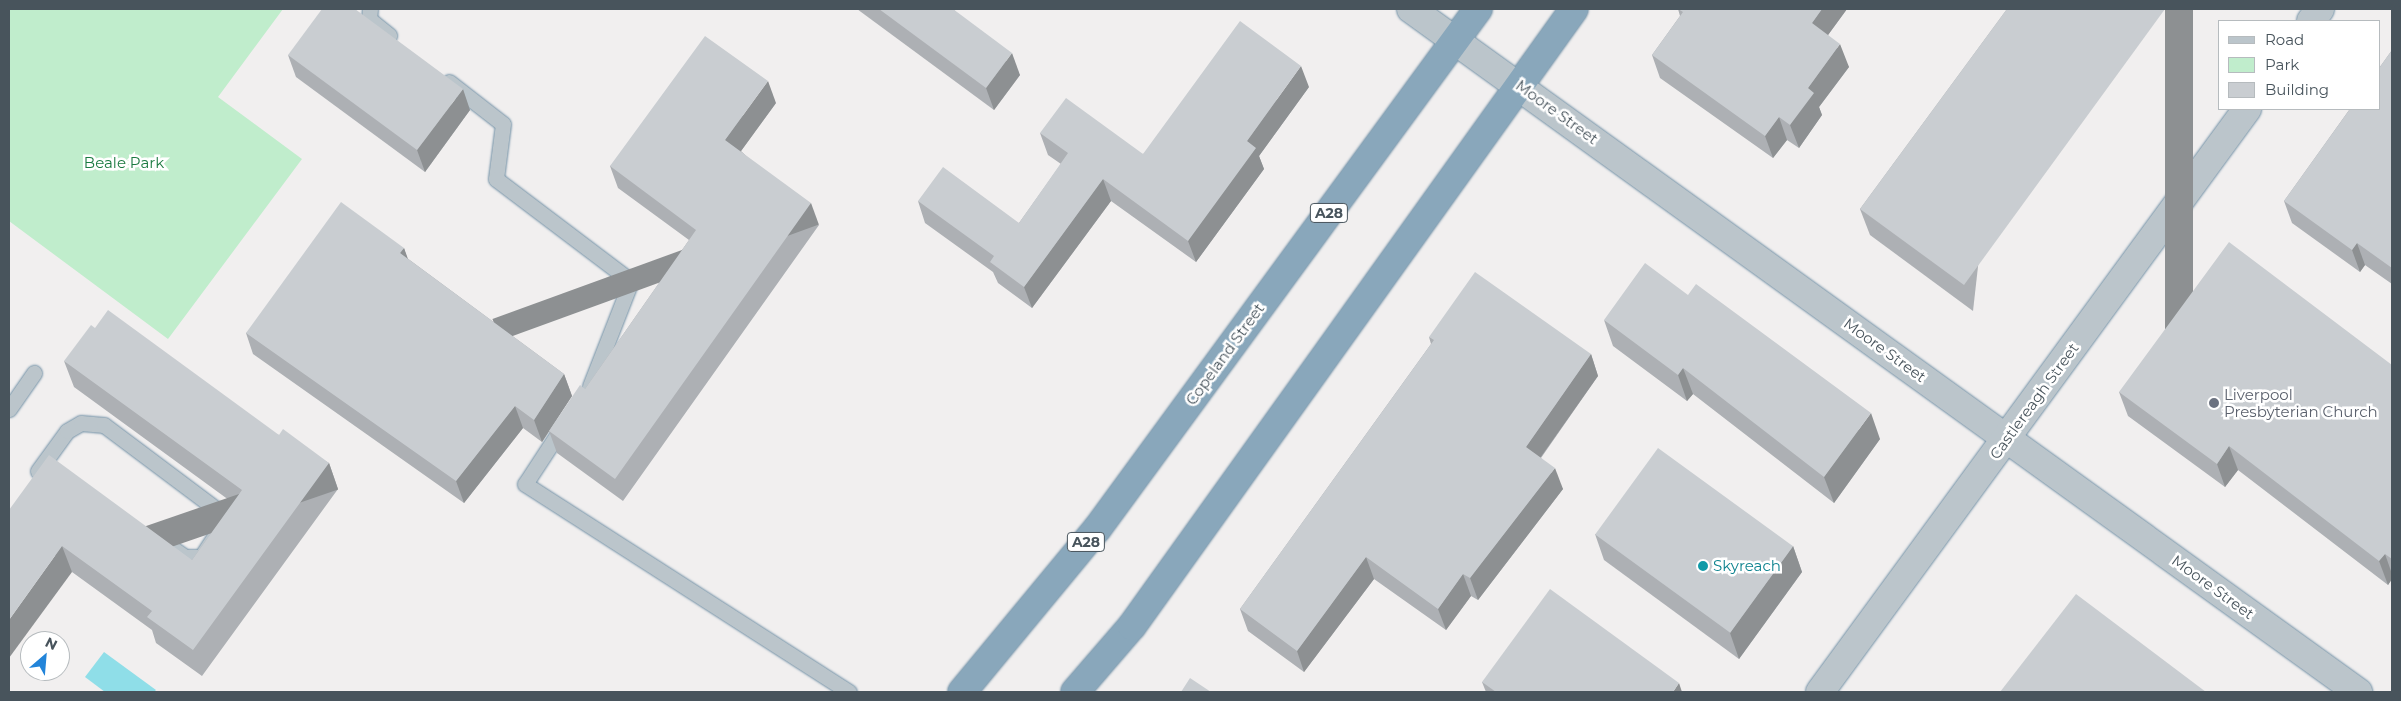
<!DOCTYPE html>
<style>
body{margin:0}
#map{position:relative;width:2401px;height:701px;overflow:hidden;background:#f1efef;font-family:Montserrat,sans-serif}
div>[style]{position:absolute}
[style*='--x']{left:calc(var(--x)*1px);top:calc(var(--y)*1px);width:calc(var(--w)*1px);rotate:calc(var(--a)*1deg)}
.green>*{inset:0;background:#c0edcc}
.water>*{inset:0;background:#8fdee8}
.roads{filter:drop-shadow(0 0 1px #7492a7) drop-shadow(0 0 1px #7492a7)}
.lane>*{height:15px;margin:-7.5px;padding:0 7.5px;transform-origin:7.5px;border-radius:7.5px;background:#bbc5cb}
.street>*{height:28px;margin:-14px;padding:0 14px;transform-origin:14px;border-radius:14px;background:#bbc5cb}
.highway>*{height:28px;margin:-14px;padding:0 14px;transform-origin:14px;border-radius:14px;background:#89a7bb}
.wall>*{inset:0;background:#adb0b4}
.shaded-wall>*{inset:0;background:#8d9092;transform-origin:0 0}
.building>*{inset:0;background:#c9cdd1;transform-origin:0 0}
.dots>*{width:14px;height:14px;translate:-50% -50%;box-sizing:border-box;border:2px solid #fff;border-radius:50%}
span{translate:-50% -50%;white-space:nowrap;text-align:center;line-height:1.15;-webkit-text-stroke:5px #fff;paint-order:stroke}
.shield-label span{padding:1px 4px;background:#fff;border:1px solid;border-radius:4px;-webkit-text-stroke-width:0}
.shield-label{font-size:14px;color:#48545c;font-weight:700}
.street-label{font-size:15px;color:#48545c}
.park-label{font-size:15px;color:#1b7a41}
.worship-label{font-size:15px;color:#5b616d}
.left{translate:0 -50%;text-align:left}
.culture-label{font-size:15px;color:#0d838f}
.frame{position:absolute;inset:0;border:10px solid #48545c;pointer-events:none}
.legend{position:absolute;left:2218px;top:20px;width:162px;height:90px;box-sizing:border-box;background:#fff;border:1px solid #b6bbbe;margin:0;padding:6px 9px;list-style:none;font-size:15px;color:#48545c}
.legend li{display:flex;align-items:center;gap:10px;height:25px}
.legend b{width:25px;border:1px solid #b6bbbe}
.north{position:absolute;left:20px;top:631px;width:50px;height:50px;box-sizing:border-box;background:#fff;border:1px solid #b6bbbe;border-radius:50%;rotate:27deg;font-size:14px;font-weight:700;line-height:20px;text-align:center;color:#48545c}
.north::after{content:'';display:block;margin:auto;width:18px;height:22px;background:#2284d9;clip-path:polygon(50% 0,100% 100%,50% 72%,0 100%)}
</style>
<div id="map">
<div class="green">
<div style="clip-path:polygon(9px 9px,283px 9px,218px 97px,302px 159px,168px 339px,9px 221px)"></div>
</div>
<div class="water">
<div style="clip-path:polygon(104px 652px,156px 690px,154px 692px,105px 692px,85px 677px)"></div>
</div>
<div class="roads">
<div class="lane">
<div style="--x:370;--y:9;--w:10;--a:96"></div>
<div style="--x:369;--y:19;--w:26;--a:39"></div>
<div style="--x:449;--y:82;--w:68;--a:37.9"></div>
<div style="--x:503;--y:124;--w:55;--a:97.3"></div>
<div style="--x:496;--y:179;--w:169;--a:37.1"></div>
<div style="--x:631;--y:281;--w:113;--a:111.3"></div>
<div style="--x:9;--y:409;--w:44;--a:-55.2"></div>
<div style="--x:563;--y:426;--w:69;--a:123.2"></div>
<div style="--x:525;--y:484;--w:385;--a:32.7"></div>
<div style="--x:38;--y:471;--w:49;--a:-54.1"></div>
<div style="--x:67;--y:431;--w:16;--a:-30"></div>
<div style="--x:81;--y:423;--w:23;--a:5"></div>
<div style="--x:104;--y:425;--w:140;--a:36.9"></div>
<div style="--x:216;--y:509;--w:19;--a:78"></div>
<div style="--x:220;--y:528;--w:35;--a:123"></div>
<div style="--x:201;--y:557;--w:16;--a:180"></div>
<div style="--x:185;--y:557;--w:16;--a:-145"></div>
</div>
<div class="street">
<div style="--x:1411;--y:9;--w:1168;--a:35.8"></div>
<div style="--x:2311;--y:21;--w:15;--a:-53"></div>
<div style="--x:1820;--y:692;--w:723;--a:-53.78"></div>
</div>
<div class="highway">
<div style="--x:962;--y:692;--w:212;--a:-50.4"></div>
<div style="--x:1097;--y:529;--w:645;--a:-53.77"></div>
<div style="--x:1075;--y:692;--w:87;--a:-49.2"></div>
<div style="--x:1132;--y:626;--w:759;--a:-54.38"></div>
</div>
</div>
<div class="wall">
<div style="clip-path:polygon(857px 9px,953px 9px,1020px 75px,994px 110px)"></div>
<div style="clip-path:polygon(1678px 9px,1847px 9px,1828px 35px,1849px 67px,1819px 107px,1822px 115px,1799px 148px,1787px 140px,1773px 158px,1660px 78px,1652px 55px,1680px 16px)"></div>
<div style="clip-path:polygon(2007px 9px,1973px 311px,1870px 235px,1860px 209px)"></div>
<div style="clip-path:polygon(2392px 50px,2392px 284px,2365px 265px,2360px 272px,2292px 223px,2284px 201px)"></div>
<div style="clip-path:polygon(288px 55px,470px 110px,425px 172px,296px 77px)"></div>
<div style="clip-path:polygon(1309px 87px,1259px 156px,1264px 169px,1196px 262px,1111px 201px,1032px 308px,998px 283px,993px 272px,925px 223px,918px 201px,1019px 223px,1061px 164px,1048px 155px,1040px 133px,1143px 154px)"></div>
<div style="clip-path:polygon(776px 103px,741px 151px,819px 225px,623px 501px,557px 453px,549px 431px,585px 389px,689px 240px,618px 188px,610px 166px)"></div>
<div style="clip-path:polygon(404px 248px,407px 258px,564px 374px,572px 396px,542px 442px,523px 428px,464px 503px,253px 354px,246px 333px)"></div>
<div style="clip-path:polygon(1604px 320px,1880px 439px,1834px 503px,1693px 394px,1687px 401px,1613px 346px)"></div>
<div style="clip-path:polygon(1429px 337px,1591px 354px,1598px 376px,1541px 458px,1563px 489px,1478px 600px,1471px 596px,1446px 630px,1374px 579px,1304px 672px,1248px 631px,1240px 609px,1431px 344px)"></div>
<div style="clip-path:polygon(64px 361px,279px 435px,329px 463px,338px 489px,202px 676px,156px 643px,152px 630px,72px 572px,9px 510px,192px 560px,233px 503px,74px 387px)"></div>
<div style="clip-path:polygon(2392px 365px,2392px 579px,2388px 585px,2238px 470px,2225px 487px,2128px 416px,2119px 392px)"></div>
<div style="clip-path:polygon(1595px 534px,1793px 546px,1802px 572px,1739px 659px,1604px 560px)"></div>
<div style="clip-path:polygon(1482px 682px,1682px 692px,1486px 692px)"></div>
</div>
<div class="shaded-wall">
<div style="clip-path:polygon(1822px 9px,1847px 9px,1820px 46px,1812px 23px)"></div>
<div style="left:2165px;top:9px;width:28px;height:341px"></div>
<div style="clip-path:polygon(1840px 44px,1849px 67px,1819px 107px,1822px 115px,1799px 148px,1790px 125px,1808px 88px)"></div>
<div style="clip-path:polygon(1012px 53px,1020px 75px,994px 110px,986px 88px)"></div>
<div style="clip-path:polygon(1301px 66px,1309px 87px,1259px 156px,1264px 169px,1196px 262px,1188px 241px,1247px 141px)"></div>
<div style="clip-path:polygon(768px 81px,776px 103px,733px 162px,725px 140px)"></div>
<div style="clip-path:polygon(463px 89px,470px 110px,425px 172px,417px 150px)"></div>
<div style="clip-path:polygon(1779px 117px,1787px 140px,1773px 158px,1765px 136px)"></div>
<div style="clip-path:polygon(1103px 179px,1111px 201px,1032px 308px,1024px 287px)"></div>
<div style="left:811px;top:203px;width:23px;height:339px;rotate:70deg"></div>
<div style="clip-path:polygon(2357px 243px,2365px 265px,2360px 272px,2352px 250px)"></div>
<div style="clip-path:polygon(404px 248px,412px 270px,400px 253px)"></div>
<div style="clip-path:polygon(1591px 354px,1598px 376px,1533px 468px,1526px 447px)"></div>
<div style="clip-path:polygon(1683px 368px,1693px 394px,1687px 401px,1678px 375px)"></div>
<div style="clip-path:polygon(564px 374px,572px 396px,542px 442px,534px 420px)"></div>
<div style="clip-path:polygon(515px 406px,523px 428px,464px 503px,456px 481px)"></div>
<div style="clip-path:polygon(1871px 413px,1880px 439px,1834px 503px,1824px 477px)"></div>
<div style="clip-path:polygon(2229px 446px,2238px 470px,2225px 487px,2217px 464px)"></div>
<div style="left:329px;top:463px;width:28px;height:231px;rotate:71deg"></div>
<div style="clip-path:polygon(1555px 468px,1563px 489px,1478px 600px,1470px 578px)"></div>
<div style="clip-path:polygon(62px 546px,72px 572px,9px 658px,9px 620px)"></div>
<div style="clip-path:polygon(1793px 546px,1802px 572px,1739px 659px,1730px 633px)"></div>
<div style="clip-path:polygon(2385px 554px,2392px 574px,2392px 579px,2388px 585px,2379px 561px)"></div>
<div style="clip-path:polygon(1366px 557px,1374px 579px,1304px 672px,1297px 651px)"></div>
<div style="clip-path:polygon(1463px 574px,1471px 596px,1446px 630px,1438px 609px)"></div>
<div style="clip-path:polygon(1679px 683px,1682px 692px,1673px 692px)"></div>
</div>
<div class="building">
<div style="clip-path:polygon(322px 9px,355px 9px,463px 89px,417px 150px,288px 55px)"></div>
<div style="clip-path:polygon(879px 9px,953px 9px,1012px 53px,986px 88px)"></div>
<div style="clip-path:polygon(1678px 9px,1822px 9px,1812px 23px,1840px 44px,1808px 88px,1814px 93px,1790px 125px,1779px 117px,1765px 136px,1652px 55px,1683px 12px)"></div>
<div style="clip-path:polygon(2007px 9px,2165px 9px,1964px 285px,1860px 209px)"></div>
<div style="clip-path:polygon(1240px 21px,1301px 66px,1247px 141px,1256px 148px,1188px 241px,1103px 179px,1024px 287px,990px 262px,994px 256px,918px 201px,943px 167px,1019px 223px,1068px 153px,1040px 133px,1066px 98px,1143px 154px)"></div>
<div style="clip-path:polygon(705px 36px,768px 81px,725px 140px,811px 203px,615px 479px,549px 431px,580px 385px,585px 389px,696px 230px,610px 166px)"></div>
<div style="clip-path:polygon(2392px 50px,2392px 268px,2357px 243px,2352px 250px,2284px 201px,2350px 109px,2380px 109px,2380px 67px)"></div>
<div style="clip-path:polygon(341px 202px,404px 248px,400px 253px,564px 374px,534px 420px,515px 406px,456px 481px,246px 333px)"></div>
<div style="clip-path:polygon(2229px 242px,2392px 365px,2392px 559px,2385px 554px,2379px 561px,2229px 446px,2217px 464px,2119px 392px)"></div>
<div style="clip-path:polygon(1645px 263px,1688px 295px,1696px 284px,1871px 413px,1824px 477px,1683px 368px,1678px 375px,1604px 320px)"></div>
<div style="clip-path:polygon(1475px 272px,1591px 354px,1526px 447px,1555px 468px,1470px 578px,1463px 574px,1438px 609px,1366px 557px,1297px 651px,1240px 609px,1434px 340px,1429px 337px)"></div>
<div style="clip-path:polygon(108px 310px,279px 435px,283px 429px,329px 463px,193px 650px,147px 617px,152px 611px,62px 546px,9px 620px,9px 510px,49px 455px,192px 560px,242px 490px,64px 361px,91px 325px,95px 328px)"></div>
<div style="left:1658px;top:448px;width:167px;height:107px;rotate:36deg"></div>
<div style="clip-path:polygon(1550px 589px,1679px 683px,1673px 692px,1496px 692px,1482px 682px)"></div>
<div style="clip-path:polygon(2076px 594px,2206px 692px,2000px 692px)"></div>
<div style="clip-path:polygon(1190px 678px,1211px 692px,1181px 692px)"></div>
</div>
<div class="dots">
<div style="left:2214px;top:403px;background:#6b7280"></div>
<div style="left:1703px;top:566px;background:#0f9aa8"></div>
</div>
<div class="shield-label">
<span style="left:1329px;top:213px">A28</span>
<span style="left:1086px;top:542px">A28</span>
</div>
<div class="street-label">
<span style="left:1557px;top:112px;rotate:36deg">Moore Street</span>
<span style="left:1885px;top:350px;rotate:36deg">Moore Street</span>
<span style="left:1225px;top:354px;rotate:-54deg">Copeland Street</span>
<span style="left:2034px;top:401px;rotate:-54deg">Castlereagh Street</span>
<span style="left:2213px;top:587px;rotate:36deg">Moore Street</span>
</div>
<div class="park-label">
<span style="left:124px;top:163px">Beale Park</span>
</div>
<div class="worship-label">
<span class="left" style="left:2224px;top:403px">Liverpool<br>Presbyterian Church</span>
</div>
<div class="culture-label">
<span class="left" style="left:1713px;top:566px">Skyreach</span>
</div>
<div class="frame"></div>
<ul class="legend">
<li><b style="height:6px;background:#bbc5cb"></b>Road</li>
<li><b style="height:14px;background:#c0edcc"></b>Park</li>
<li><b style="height:14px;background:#c9cdd1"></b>Building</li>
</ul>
<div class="north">N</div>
</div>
